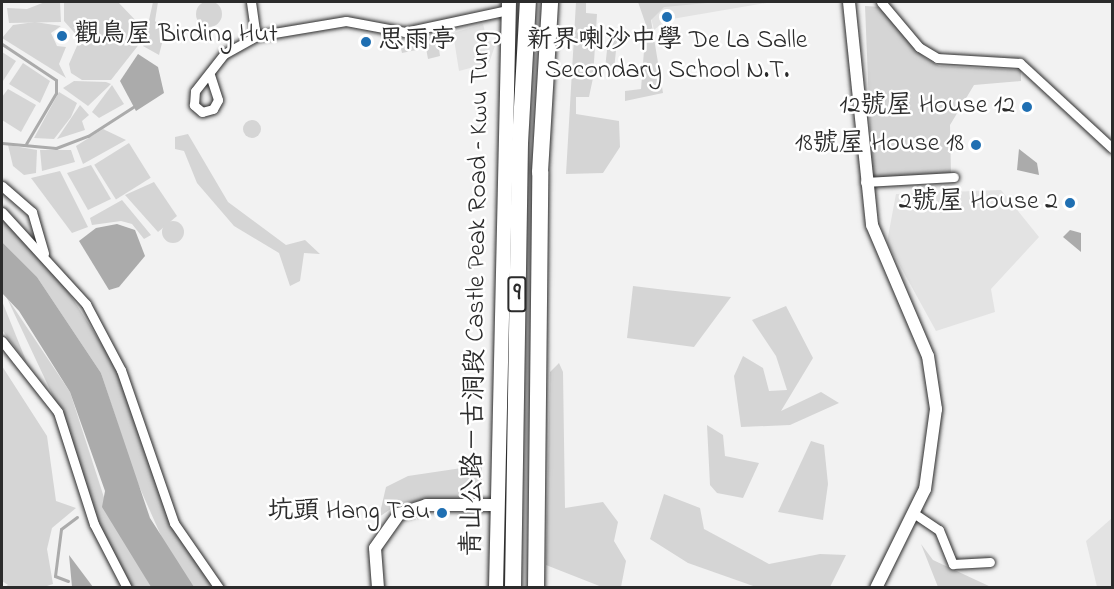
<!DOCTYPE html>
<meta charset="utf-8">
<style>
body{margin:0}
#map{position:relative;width:1114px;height:589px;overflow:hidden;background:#f2f2f2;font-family:"Indie Flower","LXGW WenKai TC",sans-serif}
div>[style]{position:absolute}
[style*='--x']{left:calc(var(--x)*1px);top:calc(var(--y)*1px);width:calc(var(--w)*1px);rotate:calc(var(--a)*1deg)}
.built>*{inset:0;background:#e3e3e3}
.green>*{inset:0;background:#d5d5d5;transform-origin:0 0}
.round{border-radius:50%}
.water>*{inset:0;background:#ababab}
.stream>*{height:3px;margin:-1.5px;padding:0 1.5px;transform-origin:1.5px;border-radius:1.5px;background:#ababab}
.roads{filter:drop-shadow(0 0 2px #2b2b2b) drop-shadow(0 0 2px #2b2b2b)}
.minor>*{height:9px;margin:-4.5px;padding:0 4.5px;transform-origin:4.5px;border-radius:4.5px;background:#fff}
.tertiary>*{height:12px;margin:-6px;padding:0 6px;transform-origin:6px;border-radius:6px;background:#fff}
.secondary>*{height:14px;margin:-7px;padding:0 7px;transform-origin:7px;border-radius:7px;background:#fff}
.motorway>*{height:16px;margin:-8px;padding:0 8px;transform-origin:8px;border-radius:8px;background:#fff}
.dots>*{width:16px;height:16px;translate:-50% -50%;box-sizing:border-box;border:3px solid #fff;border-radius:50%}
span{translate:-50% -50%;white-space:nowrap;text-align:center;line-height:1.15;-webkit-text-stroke:5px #fff;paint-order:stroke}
.shield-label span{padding:2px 4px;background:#fff;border:2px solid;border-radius:4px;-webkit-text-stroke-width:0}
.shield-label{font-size:24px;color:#2b2b2b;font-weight:700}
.poi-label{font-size:26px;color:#2b2b2b}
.left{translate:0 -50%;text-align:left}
.right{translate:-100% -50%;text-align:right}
.street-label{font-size:26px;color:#2b2b2b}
.frame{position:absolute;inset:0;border:3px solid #2b2b2b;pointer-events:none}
</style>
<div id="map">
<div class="built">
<div style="clip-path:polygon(647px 2px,772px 2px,666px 20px,654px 30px)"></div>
<div style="clip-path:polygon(483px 24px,487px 40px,496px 43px,489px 63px,459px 71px,453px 33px)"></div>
<div style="clip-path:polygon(1001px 190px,1039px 237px,991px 289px,995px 312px,936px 331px,887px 242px,896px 194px)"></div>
<div style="clip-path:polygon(1112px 518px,1112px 587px,1097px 587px,1086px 541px)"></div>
</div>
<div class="green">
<div class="round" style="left:196px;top:1px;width:26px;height:26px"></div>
<div style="clip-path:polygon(45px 2px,60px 2px,61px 22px,9px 23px,7px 8px,27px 9px)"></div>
<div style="clip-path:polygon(64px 2px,118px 2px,140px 25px,144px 38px,111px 80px,82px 80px,71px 73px,69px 64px,80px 39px,64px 21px)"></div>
<div style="clip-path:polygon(153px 2px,158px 2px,155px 21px,165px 31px,159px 55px,143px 46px,148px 36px,141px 19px,149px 20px)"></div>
<div style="clip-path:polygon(576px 2px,586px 2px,586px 13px,597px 14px,593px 78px,589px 97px,576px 97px,576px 114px,619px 121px,620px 147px,603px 173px,566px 174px)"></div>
<div style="clip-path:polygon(638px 2px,718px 2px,664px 7px,651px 20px,663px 93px,625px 101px,625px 91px,641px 89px,646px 25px)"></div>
<div style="clip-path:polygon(865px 6px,882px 7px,924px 57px,939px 66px,1021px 70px,1021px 81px,974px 85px,950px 125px,951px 175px,872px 178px)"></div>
<div style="clip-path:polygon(35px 22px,61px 26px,51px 33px,57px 46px,66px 47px,59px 64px,66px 78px,2px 38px,13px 25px)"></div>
<div style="left:609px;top:31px;width:9px;height:38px;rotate:6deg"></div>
<div style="clip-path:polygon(437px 35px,440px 56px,428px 59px,426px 48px,402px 53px,400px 45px)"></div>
<div style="clip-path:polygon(2px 52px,16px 61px,3px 81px,2px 80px)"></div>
<div style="clip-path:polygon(23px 63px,50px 81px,40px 103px,9px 84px)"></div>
<div style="clip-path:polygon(74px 81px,106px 82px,111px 84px,88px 106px,63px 88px)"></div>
<div style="clip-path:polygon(112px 85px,124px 104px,99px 118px,92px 112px)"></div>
<div style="clip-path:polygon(8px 89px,36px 105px,21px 132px,2px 120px,2px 97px)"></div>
<div style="clip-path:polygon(59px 92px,77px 103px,71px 117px,54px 139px,34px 138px)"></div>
<div style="clip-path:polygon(80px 105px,89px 115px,82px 121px,85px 130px,57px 139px)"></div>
<div class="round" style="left:243px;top:120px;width:18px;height:18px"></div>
<div style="clip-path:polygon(103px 129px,126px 140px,83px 164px,76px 146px)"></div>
<div style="clip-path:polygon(188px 134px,228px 202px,286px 245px,305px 240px,320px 254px,304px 253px,300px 281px,290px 286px,279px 253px,234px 226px,197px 183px,184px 151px,175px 149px,175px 137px)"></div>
<div style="left:129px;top:143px;width:41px;height:41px;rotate:58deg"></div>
<div style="clip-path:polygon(8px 145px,37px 150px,36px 173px,24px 175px,13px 166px)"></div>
<div style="clip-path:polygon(40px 150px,71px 150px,75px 162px,42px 171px)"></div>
<div style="clip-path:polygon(91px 165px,111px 199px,88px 210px,67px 173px)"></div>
<div style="clip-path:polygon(60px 171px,88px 227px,72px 233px,31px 178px)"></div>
<div style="clip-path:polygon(154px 182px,177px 216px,158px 232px,125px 195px)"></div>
<div style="clip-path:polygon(122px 200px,151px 235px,144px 239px,132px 224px,121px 221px,92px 225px,90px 218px)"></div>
<div style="clip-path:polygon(2px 218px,51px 265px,117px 368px,171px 527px,214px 587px,194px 587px,170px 556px,135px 477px,101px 373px,37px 277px,2px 242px)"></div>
<div class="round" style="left:162px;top:221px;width:22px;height:22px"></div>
<div style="clip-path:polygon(633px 286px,666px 290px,731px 297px,694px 347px,627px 338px)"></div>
<div style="clip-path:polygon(6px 296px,70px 392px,109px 513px,151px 587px,131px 587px,104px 541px,60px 411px)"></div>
<div style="clip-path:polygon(2px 301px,27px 363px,2px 330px)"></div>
<div style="clip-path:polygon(786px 306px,813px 358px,781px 411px,821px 392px,839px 403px,790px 425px,741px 427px,734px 376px,743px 356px,763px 368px,769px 391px,787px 390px,776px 356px,752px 320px)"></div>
<div style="clip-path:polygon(559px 363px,563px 372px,565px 508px,603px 502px,618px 522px,614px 541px,626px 561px,621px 587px,602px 587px,546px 565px,550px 372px)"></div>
<div style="clip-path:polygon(2px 366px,47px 436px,56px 501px,76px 508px,52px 528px,47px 549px,53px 584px,44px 587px,4px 587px,8px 585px,2px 581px)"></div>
<div style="clip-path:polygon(707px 425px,723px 435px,725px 456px,759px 463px,743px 498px,717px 493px,710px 485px)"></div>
<div style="clip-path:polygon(811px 441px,824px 445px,828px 484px,823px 520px,778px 512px)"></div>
<div style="clip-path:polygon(482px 465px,482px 500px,401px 502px,379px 517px,386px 487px,408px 476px)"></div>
<div style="clip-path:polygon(664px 494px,700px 508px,704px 529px,769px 564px,820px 554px,846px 555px,830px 587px,756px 587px,688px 563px,650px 539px)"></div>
<div style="clip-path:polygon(921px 544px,933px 560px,991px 587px,938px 587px)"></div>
</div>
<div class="water">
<div style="clip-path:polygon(138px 54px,158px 67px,164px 93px,136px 111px,120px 81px)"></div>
<div style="clip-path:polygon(1019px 149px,1037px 163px,1039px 175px,1017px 170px)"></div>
<div style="clip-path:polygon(117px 224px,135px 230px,145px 256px,119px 287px,109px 290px,79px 241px,96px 228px)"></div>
<div style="clip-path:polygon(1070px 230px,1081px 233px,1081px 252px,1063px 237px)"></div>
<div style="clip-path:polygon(2px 242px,37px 277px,101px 373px,150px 518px,194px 587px,151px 587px,102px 507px,105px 491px,70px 392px,19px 311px,2px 293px)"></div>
<div style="clip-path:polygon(69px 555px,93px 587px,72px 587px)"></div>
</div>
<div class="stream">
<div style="--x:2;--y:44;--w:65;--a:33.7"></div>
<div style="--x:56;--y:80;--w:13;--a:90"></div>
<div style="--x:56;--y:93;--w:59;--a:120.5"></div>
<div style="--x:2;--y:143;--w:54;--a:5.3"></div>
<div style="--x:56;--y:148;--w:34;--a:-21"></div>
<div style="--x:88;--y:136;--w:54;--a:-32.8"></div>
<div style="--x:68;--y:581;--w:14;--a:-159"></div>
<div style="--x:55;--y:576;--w:47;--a:-82.7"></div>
<div style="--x:61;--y:529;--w:20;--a:-37"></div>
</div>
<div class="roads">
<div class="minor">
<div style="--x:251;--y:2;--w:34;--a:82"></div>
<div style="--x:256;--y:36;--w:91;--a:-9.5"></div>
<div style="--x:346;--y:21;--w:60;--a:10.6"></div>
<div style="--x:405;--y:32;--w:105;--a:-12.1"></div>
<div style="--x:881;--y:2;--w:59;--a:49.8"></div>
<div style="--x:919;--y:47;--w:21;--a:31"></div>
<div style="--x:937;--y:58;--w:83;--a:3.4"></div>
<div style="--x:1020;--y:63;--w:125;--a:42.7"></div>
<div style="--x:210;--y:75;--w:26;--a:72"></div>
<div style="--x:218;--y:100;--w:10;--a:119"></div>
<div style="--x:213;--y:109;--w:11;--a:165"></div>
<div style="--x:202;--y:112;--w:11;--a:-139"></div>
<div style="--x:194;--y:105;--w:14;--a:-86"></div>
<div style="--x:195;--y:91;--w:47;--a:-51.9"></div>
<div style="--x:224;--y:54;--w:37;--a:-29"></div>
<div style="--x:865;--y:182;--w:89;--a:-3.2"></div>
<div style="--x:2;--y:186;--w:40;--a:41"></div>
<div style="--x:32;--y:212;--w:43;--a:73.7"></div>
<div style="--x:2;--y:212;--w:125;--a:47.6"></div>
<div style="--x:86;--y:304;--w:75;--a:62.1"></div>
<div style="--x:121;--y:370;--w:162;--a:70.9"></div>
<div style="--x:174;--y:523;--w:79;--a:55.3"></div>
<div style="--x:2;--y:341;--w:90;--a:51.7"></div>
<div style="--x:58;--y:412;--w:118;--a:72.2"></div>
<div style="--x:94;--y:524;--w:72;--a:62.7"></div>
<div style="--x:915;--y:514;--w:29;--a:34"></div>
<div style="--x:939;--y:530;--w:37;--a:68"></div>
<div style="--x:953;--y:564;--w:37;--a:-3"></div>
</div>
<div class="tertiary">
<div style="--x:849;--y:2;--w:224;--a:84.1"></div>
<div style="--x:872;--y:225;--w:142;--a:66.9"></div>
<div style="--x:928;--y:356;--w:54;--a:81.4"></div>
<div style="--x:936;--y:409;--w:81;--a:97.8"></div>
<div style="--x:925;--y:489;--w:110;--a:116.3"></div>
<div style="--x:378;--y:588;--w:40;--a:-94.3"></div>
<div style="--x:375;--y:548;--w:42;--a:-54.8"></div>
<div style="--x:399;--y:514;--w:28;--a:-18"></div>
<div style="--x:426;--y:505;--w:71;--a:0"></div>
</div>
<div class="secondary">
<div style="--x:496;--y:588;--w:586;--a:-88.73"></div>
</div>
<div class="motorway">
<div style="--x:513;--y:588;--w:445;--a:-89.1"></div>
<div style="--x:520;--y:143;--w:141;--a:-86.8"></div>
<div style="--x:536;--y:588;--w:416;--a:-89.4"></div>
<div style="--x:540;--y:172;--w:170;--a:-86.6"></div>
</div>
</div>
<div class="dots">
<div style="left:667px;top:17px;background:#1f6fb2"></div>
<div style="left:62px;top:36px;background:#1f6fb2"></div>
<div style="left:366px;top:42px;background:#1f6fb2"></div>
<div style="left:1027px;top:107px;background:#1f6fb2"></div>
<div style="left:976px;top:145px;background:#1f6fb2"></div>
<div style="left:1070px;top:203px;background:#1f6fb2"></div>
<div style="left:442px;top:513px;background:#1f6fb2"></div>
</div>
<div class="shield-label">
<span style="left:517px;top:294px">9</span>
</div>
<div class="poi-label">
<span class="left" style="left:74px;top:36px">觀鳥屋 Birding Hut</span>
<span class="left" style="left:378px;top:42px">思雨亭</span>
<span style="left:667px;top:57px">新界喇沙中學 De La Salle<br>Secondary School N.T.</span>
<span class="right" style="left:1015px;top:107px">12號屋 House 12</span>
<span class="right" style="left:964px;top:145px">18號屋 House 18</span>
<span class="right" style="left:1058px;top:203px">2號屋 House 2</span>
<span class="right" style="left:430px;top:513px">坑頭 Hang Tau</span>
</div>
<div class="street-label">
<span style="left:478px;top:294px;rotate:-89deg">青山公路－古洞段 Castle Peak Road – Kwu Tung</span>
</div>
<div class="frame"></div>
</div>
